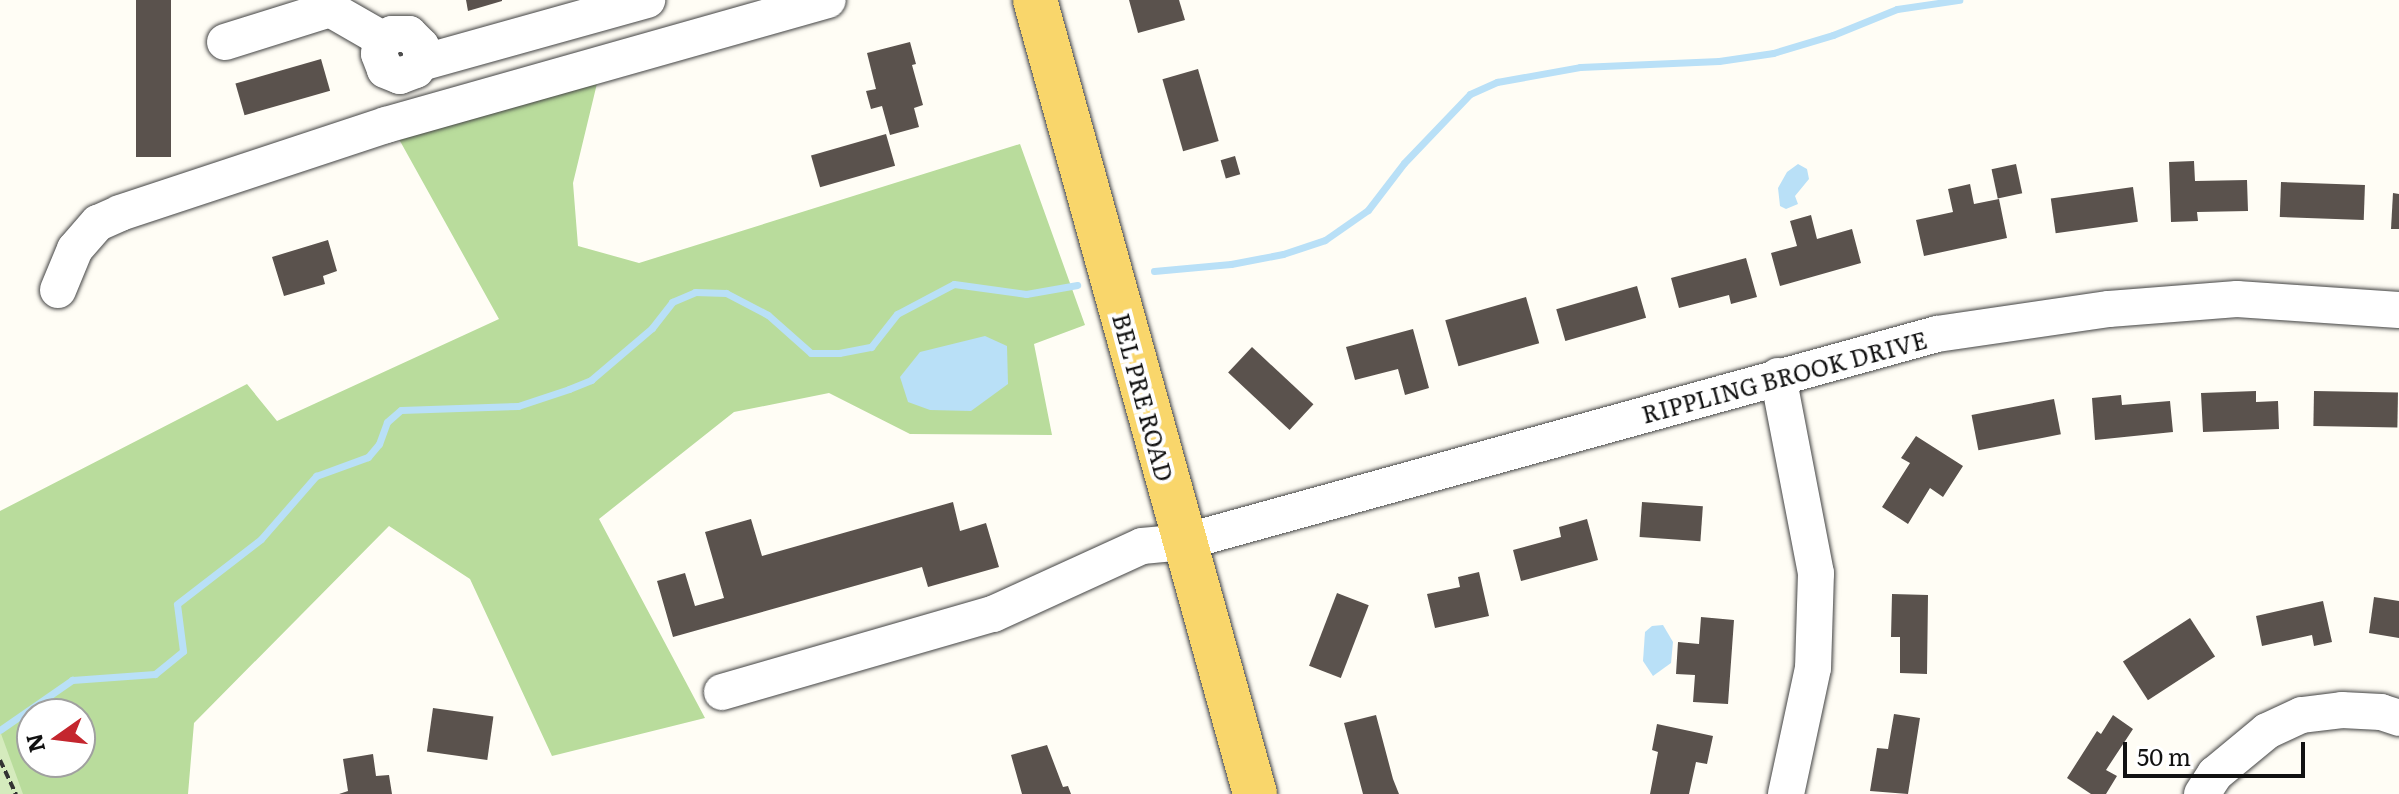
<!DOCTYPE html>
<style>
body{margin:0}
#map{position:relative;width:2399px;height:794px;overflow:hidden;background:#fffdf5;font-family:Literata,serif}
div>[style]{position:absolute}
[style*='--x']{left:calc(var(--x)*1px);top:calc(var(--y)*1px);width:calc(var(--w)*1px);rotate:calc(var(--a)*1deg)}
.green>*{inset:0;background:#d5ebbd}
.forest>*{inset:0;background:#b9dc9c}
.water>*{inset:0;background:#b9e0f7}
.stream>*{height:7px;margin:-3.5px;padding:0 3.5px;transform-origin:3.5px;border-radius:3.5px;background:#b9e0f7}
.building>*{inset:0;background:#5a524d;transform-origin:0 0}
.path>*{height:4px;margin-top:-2px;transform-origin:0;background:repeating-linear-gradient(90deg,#333 0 8px,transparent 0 12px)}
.roads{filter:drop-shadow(0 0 2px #444) drop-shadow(0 0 2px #444)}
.minor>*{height:36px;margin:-18px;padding:0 18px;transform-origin:18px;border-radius:18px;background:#fff}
.major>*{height:44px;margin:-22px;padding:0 22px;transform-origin:22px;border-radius:22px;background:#f9d66b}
span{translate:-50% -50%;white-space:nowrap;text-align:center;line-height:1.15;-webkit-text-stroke:8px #fff;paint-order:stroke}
.street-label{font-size:24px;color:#111}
.north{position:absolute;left:16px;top:698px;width:80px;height:80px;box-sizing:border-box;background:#fff;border:2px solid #a0a0a0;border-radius:50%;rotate:256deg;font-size:22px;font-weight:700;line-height:32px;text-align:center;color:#111}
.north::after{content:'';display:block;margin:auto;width:28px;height:36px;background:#c4262e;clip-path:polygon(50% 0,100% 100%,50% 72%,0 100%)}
.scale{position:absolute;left:2123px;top:742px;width:182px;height:36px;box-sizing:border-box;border:4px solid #111;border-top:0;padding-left:10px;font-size:24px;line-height:28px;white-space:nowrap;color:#111;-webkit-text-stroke:6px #fff;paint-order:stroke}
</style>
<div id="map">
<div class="green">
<div style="clip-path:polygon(0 644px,32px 763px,43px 794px,0 794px)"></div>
</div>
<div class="forest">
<div style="clip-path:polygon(evenodd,600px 71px,573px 183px,578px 246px,639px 263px,1020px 144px,1085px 325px,1034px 344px,1052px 435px,910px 434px,829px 393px,734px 412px,599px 519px,705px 718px,552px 756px,470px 579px,389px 526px,194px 723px,188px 794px,23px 794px,0 731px,0 511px,247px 384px,277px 421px,499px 319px,395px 132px,600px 71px,32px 714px,80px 714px,80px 762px,32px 762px,32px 714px)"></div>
</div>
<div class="water">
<div style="clip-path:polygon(1798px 164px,1807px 169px,1809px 179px,1795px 196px,1798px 204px,1786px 209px,1780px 206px,1778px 188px,1787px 172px)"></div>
<div style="clip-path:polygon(985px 336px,1007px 346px,1008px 384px,971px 411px,930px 410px,908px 402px,900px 377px,920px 352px)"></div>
<div style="clip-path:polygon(1663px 625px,1673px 642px,1671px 663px,1653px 676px,1643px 661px,1645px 632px,1652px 626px)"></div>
</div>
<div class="stream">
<div style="--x:1154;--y:271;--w:77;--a:-5.2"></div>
<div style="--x:1231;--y:264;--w:53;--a:-10.9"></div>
<div style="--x:1283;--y:254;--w:44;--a:-18.4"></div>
<div style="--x:1325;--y:240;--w:52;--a:-34.9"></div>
<div style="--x:1368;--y:210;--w:59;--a:-52.5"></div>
<div style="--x:1404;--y:163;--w:95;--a:-46.3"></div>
<div style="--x:1470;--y:94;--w:30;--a:-24"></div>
<div style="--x:1497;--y:82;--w:84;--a:-10.2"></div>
<div style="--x:1580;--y:67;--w:139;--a:-2.5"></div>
<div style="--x:1719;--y:61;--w:55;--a:-8.4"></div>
<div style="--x:1773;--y:53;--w:63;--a:-16.7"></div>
<div style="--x:1833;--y:35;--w:69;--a:-22.1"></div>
<div style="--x:1897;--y:9;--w:63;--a:-8.3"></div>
<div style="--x:0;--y:730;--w:88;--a:-34.8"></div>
<div style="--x:72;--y:680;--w:83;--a:-4.1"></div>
<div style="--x:155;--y:674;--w:36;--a:-39"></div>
<div style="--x:183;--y:651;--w:47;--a:-97.3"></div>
<div style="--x:177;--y:604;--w:106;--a:-37.7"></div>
<div style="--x:261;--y:539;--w:84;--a:-48.9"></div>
<div style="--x:316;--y:476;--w:55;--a:-20.1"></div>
<div style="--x:368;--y:457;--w:17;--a:-50"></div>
<div style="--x:379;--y:444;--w:23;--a:-70"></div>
<div style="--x:387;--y:422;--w:18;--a:-41"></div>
<div style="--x:401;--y:410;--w:117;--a:-2"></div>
<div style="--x:518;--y:406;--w:54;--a:-18.4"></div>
<div style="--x:569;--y:389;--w:24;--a:-22"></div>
<div style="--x:591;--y:380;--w:80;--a:-40.4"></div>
<div style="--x:652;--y:328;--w:33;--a:-52"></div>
<div style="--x:672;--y:302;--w:25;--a:-23"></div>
<div style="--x:695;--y:292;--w:31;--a:2"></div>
<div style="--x:726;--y:293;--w:47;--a:27.6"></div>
<div style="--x:768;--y:315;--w:57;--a:41.5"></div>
<div style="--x:811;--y:353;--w:28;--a:0"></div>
<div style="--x:839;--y:353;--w:33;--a:-11"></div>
<div style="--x:871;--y:347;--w:42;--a:-51.8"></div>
<div style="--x:897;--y:314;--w:64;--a:-27.8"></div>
<div style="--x:954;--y:284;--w:73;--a:7.9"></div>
<div style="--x:1026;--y:294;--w:52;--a:-10"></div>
</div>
<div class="building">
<div style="left:136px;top:0;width:35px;height:157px"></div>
<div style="clip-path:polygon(466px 0,502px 0,502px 1px,468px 11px)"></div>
<div style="clip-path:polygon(1129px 0,1179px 0,1185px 20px,1138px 33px)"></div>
<div style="clip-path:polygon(910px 42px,916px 64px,912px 65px,923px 105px,914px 108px,919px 127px,890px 135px,882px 106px,871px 109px,866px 91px,876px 89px,867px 53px)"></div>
<div style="left:321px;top:59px;width:33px;height:89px;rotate:74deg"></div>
<div style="left:1198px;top:69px;width:75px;height:37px;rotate:74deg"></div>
<div style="left:886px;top:134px;width:33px;height:78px;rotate:74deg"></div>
<div style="left:1235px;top:156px;width:19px;height:15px;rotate:74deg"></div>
<div style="clip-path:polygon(2194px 161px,2195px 181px,2247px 180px,2248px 211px,2197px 212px,2198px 221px,2171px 222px,2169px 162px)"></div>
<div style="left:2016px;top:164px;width:30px;height:25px;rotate:78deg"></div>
<div style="left:2281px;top:182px;width:84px;height:35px;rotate:2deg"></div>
<div style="clip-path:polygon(1970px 184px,1974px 204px,1999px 199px,2007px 238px,1924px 256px,1916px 220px,1953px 212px,1948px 189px)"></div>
<div style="left:2133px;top:187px;width:35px;height:83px;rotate:82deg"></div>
<div style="clip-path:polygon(2393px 193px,2399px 194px,2399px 229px,2391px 229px)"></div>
<div style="clip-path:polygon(1811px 215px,1817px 239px,1852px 229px,1861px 263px,1780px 286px,1771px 253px,1797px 246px,1790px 221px)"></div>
<div style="clip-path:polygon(328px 240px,337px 271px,323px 276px,325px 284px,284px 296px,272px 257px)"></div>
<div style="clip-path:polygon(1746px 258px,1757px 297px,1731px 304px,1729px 295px,1679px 308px,1671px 278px)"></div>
<div style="left:1637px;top:286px;width:33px;height:84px;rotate:74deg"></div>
<div style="left:1526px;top:297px;width:48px;height:84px;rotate:74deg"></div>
<div style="clip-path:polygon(1413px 329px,1429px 388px,1405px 395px,1398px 369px,1355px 380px,1346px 347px)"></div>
<div style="left:1252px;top:347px;width:84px;height:35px;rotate:43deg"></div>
<div style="clip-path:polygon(2256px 391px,2256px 402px,2278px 401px,2279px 429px,2203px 432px,2201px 393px)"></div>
<div style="left:2314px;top:391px;width:84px;height:35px;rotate:1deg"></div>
<div style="clip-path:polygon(2121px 395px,2122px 405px,2170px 401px,2173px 432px,2095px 440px,2092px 398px)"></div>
<div style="left:2054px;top:399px;width:36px;height:84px;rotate:79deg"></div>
<div style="clip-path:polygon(1916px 436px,1963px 466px,1943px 497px,1930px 488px,1908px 524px,1882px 507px,1910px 463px,1901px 458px)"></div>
<div style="clip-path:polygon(953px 502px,960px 531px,986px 523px,999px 567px,928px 587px,922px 567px,673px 637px,657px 581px,685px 573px,695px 606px,724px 598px,705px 532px,751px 519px,762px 556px)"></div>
<div style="left:1642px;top:502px;width:61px;height:35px;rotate:4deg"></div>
<div style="clip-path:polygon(1587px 519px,1598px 560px,1521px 581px,1513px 550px,1561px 537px,1559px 527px)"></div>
<div style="clip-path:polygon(1479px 572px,1489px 616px,1435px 628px,1427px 594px,1460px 587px,1458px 577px)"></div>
<div style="left:1337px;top:593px;width:34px;height:78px;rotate:21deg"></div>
<div style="clip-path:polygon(1892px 594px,1928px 595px,1927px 674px,1900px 673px,1900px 637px,1891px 637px)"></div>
<div style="clip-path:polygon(2374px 597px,2399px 601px,2399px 638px,2369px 633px)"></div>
<div style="clip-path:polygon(2323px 601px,2332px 642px,2314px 646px,2312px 635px,2262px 646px,2256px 616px)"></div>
<div style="clip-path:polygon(1701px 617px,1734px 620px,1728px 704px,1693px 702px,1695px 675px,1676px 674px,1678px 642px,1699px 644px)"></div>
<div style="left:2190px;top:618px;width:46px;height:80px;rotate:57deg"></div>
<div style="left:433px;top:708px;width:61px;height:44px;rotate:8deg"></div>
<div style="clip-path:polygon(1894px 714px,1920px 718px,1908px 794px,1870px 791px,1877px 748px,1888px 749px)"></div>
<div style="clip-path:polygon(1376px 715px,1393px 779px,1399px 794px,1363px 794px,1344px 723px)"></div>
<div style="clip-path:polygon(2113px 715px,2133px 729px,2106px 770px,2117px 776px,2106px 794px,2091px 794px,2067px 778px,2097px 731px,2101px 734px)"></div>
<div style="clip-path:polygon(1657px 724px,1713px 736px,1707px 764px,1696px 762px,1689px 794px,1650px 794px,1658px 752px,1652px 750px)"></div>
<div style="clip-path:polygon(1047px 745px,1063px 787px,1068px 786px,1071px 794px,1022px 794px,1011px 755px)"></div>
<div style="clip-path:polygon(373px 754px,376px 776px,389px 775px,392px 794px,339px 794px,348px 791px,343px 759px)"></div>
</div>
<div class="path">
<div style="--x:0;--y:760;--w:38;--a:65"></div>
</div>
<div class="roads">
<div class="minor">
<div style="--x:225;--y:42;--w:110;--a:-17.4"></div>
<div style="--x:330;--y:9;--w:62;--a:29.9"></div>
<div style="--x:421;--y:63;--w:17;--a:-90"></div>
<div style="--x:421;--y:46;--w:17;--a:-135"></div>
<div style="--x:409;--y:34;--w:17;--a:180"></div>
<div style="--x:392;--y:34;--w:16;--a:137"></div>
<div style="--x:380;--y:45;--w:9;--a:96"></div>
<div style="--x:379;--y:54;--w:17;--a:69"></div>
<div style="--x:385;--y:70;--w:16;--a:22"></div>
<div style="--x:400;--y:76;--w:17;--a:-21"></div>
<div style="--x:416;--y:70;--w:9;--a:-54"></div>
<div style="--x:421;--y:63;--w:235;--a:-15.6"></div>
<div style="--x:58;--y:290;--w:44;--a:-67.5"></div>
<div style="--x:75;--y:249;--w:35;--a:-49"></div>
<div style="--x:98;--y:223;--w:24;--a:-24"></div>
<div style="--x:120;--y:213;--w:280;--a:-18.3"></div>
<div style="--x:386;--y:125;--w:459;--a:-15.8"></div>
<div style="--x:1778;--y:376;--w:201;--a:79.1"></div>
<div style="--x:1816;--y:573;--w:95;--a:91.8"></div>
<div style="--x:1813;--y:668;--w:129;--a:102.1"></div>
<div style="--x:722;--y:692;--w:282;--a:-16.1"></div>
<div style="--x:993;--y:614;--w:164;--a:-24.5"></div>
<div style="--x:1142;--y:546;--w:42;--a:-5.4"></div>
<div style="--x:1184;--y:542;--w:781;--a:-15.44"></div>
<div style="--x:1937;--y:334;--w:174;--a:-8.3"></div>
<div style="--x:2109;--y:309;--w:128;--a:-4.5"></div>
<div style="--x:2237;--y:299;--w:162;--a:3.9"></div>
<div style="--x:2202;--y:794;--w:24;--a:-57"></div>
<div style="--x:2215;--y:774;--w:67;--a:-39.6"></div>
<div style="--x:2267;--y:731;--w:38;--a:-25"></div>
<div style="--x:2302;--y:715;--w:40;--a:-7.1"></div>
<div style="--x:2342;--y:710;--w:39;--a:3"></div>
<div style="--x:2381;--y:712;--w:19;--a:18"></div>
</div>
<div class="major">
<div style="--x:1035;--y:0;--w:824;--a:74.51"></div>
</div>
</div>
<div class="street-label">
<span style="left:1784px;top:376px;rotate:-15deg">RIPPLING BROOK DRIVE</span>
<span style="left:1144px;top:397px;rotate:75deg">BEL PRE ROAD</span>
</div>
<div class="north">N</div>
<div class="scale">50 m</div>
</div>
